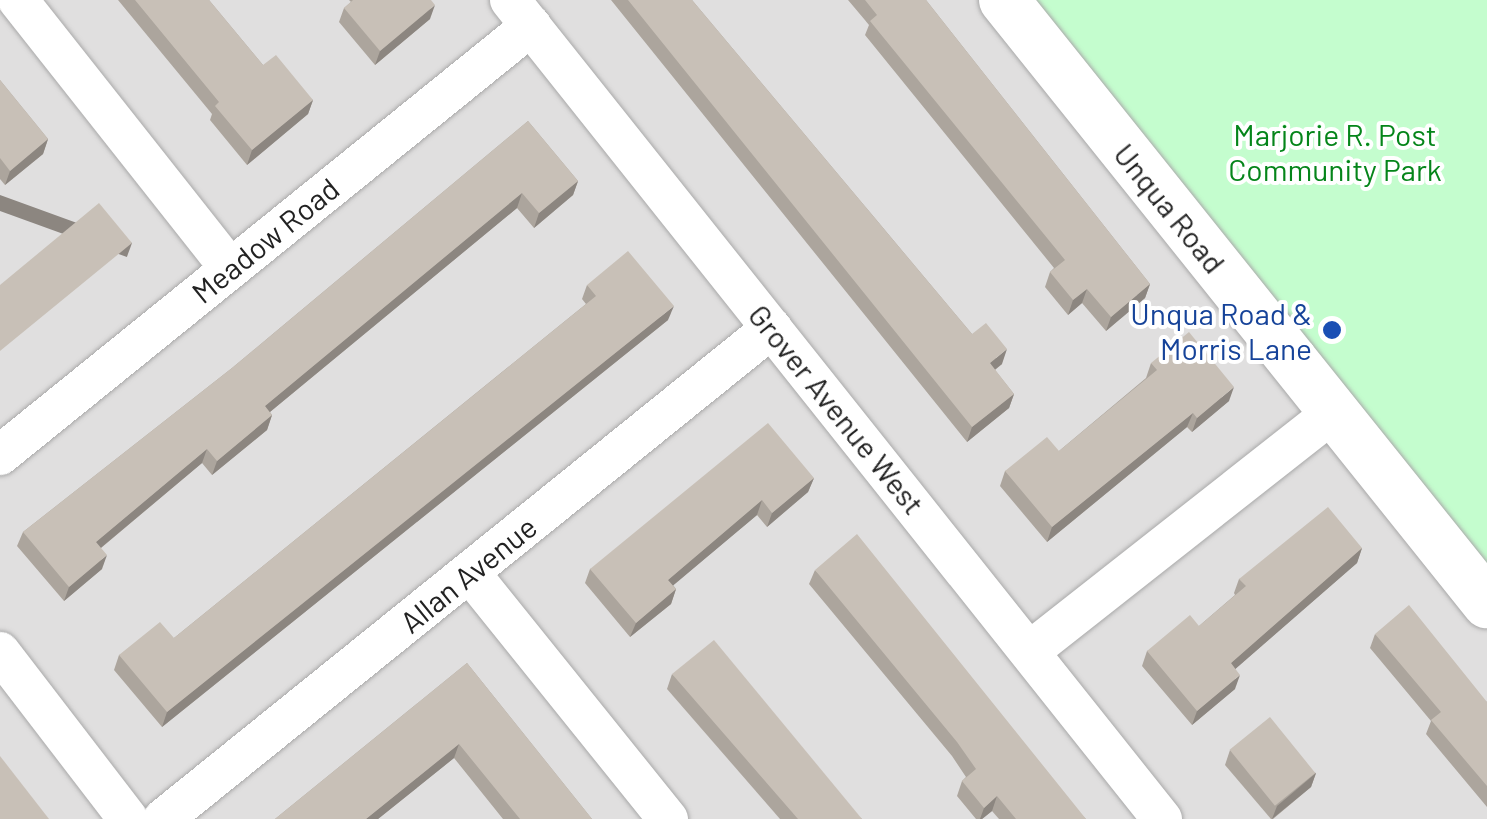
<!DOCTYPE html>
<style>
body{margin:0}
#map{position:relative;width:1487px;height:819px;overflow:hidden;background:#f2f0e8;font-family:Barlow,sans-serif}
div>[style]{position:absolute}
[style*='--x']{left:calc(var(--x)*1px);top:calc(var(--y)*1px);width:calc(var(--w)*1px);rotate:calc(var(--a)*1deg)}
.residential>*{inset:0;background:#e0dfdf}
.park>*{inset:0;background:#c4fdce}
.roads{filter:drop-shadow(0 0 2px #a9a9a9) drop-shadow(0 0 2px #a9a9a9)}
.minor>*{height:40px;margin:-20px;padding:0 20px;transform-origin:20px;border-radius:20px;background:#fff}
.tertiary>*{height:50px;margin:-25px;padding:0 25px;transform-origin:25px;border-radius:25px;background:#fff}
.wall>*{inset:0;background:#aca59d}
.shaded-wall>*{inset:0;background:#8c8680;transform-origin:0 0}
.building>*{inset:0;background:#c8c0b7;transform-origin:0 0}
.dots>*{width:28px;height:28px;translate:-50% -50%;box-sizing:border-box;border:5px solid #fff;border-radius:50%}
span{translate:-50% -50%;white-space:nowrap;text-align:center;line-height:1.15;-webkit-text-stroke:8px #fff;paint-order:stroke}
.park-label{font-size:30px;color:#05851a}
.street-label{font-size:30px;color:#222}
.transit-label{font-size:30px;color:#164399}
.right{translate:-100% -50%;text-align:right}
</style>
<div id="map">
<div class="residential">
<div style="clip-path:polygon(0 0,1021px 0,1487px 581px,1487px 819px,0 819px)"></div>
</div>
<div class="park">
<div style="clip-path:polygon(1021px 0,1487px 0,1487px 581px)"></div>
</div>
<div class="roads">
<div class="minor">
<div style="--x:18;--y:0;--w:342;--a:51.7"></div>
<div style="--x:510;--y:0;--w:1047;--a:51.48"></div>
<div style="--x:0;--y:455;--w:683;--a:-38.94"></div>
<div style="--x:470;--y:573;--w:316;--a:51.2"></div>
<div style="--x:1030;--y:651;--w:387;--a:-38.2"></div>
<div style="--x:0;--y:652;--w:210;--a:52.5"></div>
<div style="--x:163;--y:819;--w:782;--a:-38.88"></div>
</div>
<div class="tertiary">
<div style="--x:1004;--y:0;--w:773;--a:51.31"></div>
</div>
</div>
<div class="wall">
<div style="clip-path:polygon(118px 0,209px 0,263px 65px,313px 100px,308px 114px,247px 165px,210px 120px,212px 114px)"></div>
<div style="clip-path:polygon(349px 0,431px 0,430px 19px,375px 65px,339px 22px,344px 8px,351px 2px)"></div>
<div style="clip-path:polygon(611px 0,692px 0,972px 334px,1002px 364px,995px 370px,1014px 394px,1009px 408px,967px 442px)"></div>
<div style="clip-path:polygon(848px 0,926px 0,1150px 284px,1145px 298px,1106px 331px,1082px 303px,1068px 315px,1045px 287px,1050px 272px,1054px 268px,865px 35px,869px 25px)"></div>
<div style="clip-path:polygon(0 80px,48px 139px,43px 154px,5px 185px,0 179px)"></div>
<div style="clip-path:polygon(528px 121px,578px 181px,573px 195px,534px 228px,517px 208px,270px 412px,272px 415px,267px 430px,212px 475px,202px 463px,101px 548px,102px 569px,64px 601px,17px 546px,23px 532px,232px 368px)"></div>
<div style="clip-path:polygon(587px 285px,668px 320px,162px 727px,114px 670px,119px 655px,174px 638px,586px 304px,582px 299px)"></div>
<div style="clip-path:polygon(1151px 363px,1229px 401px,1192px 432px,1187px 427px,1047px 542px,1000px 486px,1005px 471px,1059px 451px,1146px 378px)"></div>
<div style="clip-path:polygon(814px 478px,808px 492px,767px 527px,757px 515px,673px 585px,676px 589px,671px 604px,630px 637px,585px 583px,590px 569px)"></div>
<div style="clip-path:polygon(1362px 548px,1357px 563px,1235px 669px,1235px 689px,1192px 725px,1142px 666px,1147px 651px,1199px 626px,1235px 595px,1234px 593px,1239px 579px)"></div>
<div style="clip-path:polygon(815px 570px,1086px 819px,999px 819px,992px 811px,982px 819px,976px 819px,957px 796px,962px 781px,966px 777px,952px 756px,809px 584px)"></div>
<div style="clip-path:polygon(1375px 634px,1487px 702px,1487px 807px,1426px 734px,1431px 721px,1370px 648px)"></div>
<div style="clip-path:polygon(467px 663px,592px 819px,503px 819px,454px 758px,378px 819px,275px 819px)"></div>
<div style="clip-path:polygon(672px 674px,862px 819px,780px 819px,667px 689px)"></div>
<div style="clip-path:polygon(1230px 750px,1316px 773px,1311px 787px,1273px 819px,1271px 819px,1225px 765px)"></div>
</div>
<div class="shaded-wall">
<div style="clip-path:polygon(435px 5px,430px 19px,375px 65px,380px 51px)"></div>
<div style="clip-path:polygon(313px 100px,308px 114px,247px 165px,252px 150px)"></div>
<div style="clip-path:polygon(48px 139px,43px 154px,5px 185px,10px 171px)"></div>
<div style="clip-path:polygon(578px 181px,573px 195px,534px 228px,539px 213px)"></div>
<div style="clip-path:polygon(522px 193px,517px 208px,259px 421px,265px 406px)"></div>
<div style="left:132px;top:243px;width:15px;height:171px;rotate:110deg"></div>
<div style="clip-path:polygon(1150px 284px,1145px 298px,1106px 331px,1111px 317px)"></div>
<div style="clip-path:polygon(1087px 289px,1082px 303px,1068px 315px,1073px 300px)"></div>
<div style="clip-path:polygon(674px 306px,668px 320px,162px 727px,167px 712px)"></div>
<div style="clip-path:polygon(1007px 349px,1002px 364px,984px 378px,990px 363px)"></div>
<div style="clip-path:polygon(1234px 387px,1229px 401px,1192px 432px,1197px 418px)"></div>
<div style="clip-path:polygon(1014px 394px,1009px 408px,967px 442px,972px 427px)"></div>
<div style="clip-path:polygon(1193px 413px,1187px 427px,1047px 542px,1052px 527px)"></div>
<div style="clip-path:polygon(272px 415px,267px 430px,212px 475px,217px 461px)"></div>
<div style="clip-path:polygon(207px 449px,202px 463px,91px 556px,96px 542px)"></div>
<div style="clip-path:polygon(814px 478px,808px 492px,767px 527px,772px 513px)"></div>
<div style="clip-path:polygon(762px 500px,757px 515px,663px 594px,668px 580px)"></div>
<div style="clip-path:polygon(1362px 548px,1357px 563px,1225px 678px,1231px 663px)"></div>
<div style="clip-path:polygon(107px 555px,102px 569px,64px 601px,69px 587px)"></div>
<div style="clip-path:polygon(676px 589px,671px 604px,630px 637px,636px 623px)"></div>
<div style="clip-path:polygon(1240px 675px,1235px 689px,1192px 725px,1197px 711px)"></div>
<div style="clip-path:polygon(459px 744px,454px 758px,378px 819px,366px 819px)"></div>
<div style="clip-path:polygon(1316px 773px,1311px 787px,1272px 819px,1277px 806px)"></div>
<div style="clip-path:polygon(997px 796px,992px 811px,982px 819px,980px 819px,984px 808px)"></div>
</div>
<div class="building">
<div style="clip-path:polygon(135px 0,209px 0,263px 65px,276px 55px,313px 100px,252px 150px,215px 106px,219px 102px)"></div>
<div style="clip-path:polygon(353px 0,431px 0,435px 5px,380px 51px,344px 8px)"></div>
<div style="clip-path:polygon(628px 0,692px 0,972px 334px,986px 323px,1007px 349px,990px 363px,1014px 394px,972px 427px)"></div>
<div style="clip-path:polygon(865px 0,926px 0,1150px 284px,1111px 317px,1087px 289px,1073px 300px,1050px 272px,1065px 260px,870px 21px,877px 15px)"></div>
<div style="clip-path:polygon(0 80px,48px 139px,10px 171px,0 158px)"></div>
<div style="clip-path:polygon(528px 121px,578px 181px,539px 213px,522px 193px,265px 406px,272px 415px,217px 461px,207px 449px,96px 542px,107px 555px,69px 587px,23px 532px,232px 368px)"></div>
<div style="clip-path:polygon(99px 203px,132px 243px,0 351px,0 285px)"></div>
<div style="clip-path:polygon(628px 251px,674px 306px,167px 712px,119px 655px,160px 622px,174px 638px,596px 296px,587px 285px)"></div>
<div style="clip-path:polygon(1189px 332px,1234px 387px,1197px 418px,1193px 413px,1052px 527px,1005px 471px,1047px 437px,1059px 451px,1157px 370px,1151px 363px)"></div>
<div style="clip-path:polygon(768px 423px,814px 478px,772px 513px,762px 500px,668px 580px,676px 589px,636px 623px,590px 569px)"></div>
<div style="clip-path:polygon(1328px 507px,1362px 548px,1231px 663px,1240px 675px,1197px 711px,1147px 651px,1190px 615px,1199px 626px,1246px 586px,1239px 579px)"></div>
<div style="clip-path:polygon(857px 534px,1086px 819px,1016px 819px,997px 796px,984px 808px,962px 781px,976px 769px,957px 742px,815px 570px)"></div>
<div style="clip-path:polygon(1409px 605px,1487px 702px,1487px 786px,1431px 720px,1441px 712px,1375px 634px)"></div>
<div style="clip-path:polygon(714px 640px,862px 819px,798px 819px,672px 674px)"></div>
<div style="clip-path:polygon(467px 663px,592px 819px,520px 819px,459px 744px,366px 819px,275px 819px)"></div>
<div style="left:1270px;top:717px;width:72px;height:52px;rotate:51deg"></div>
<div style="clip-path:polygon(0 756px,49px 819px,0 819px)"></div>
</div>
<div class="dots">
<div style="left:1332px;top:330px;background:#1a4fb4"></div>
</div>
<div class="park-label">
<span style="left:1335px;top:151px">Marjorie R. Post<br>Community Park</span>
</div>
<div class="street-label">
<span style="left:1170px;top:208px;rotate:51deg">Unqua Road</span>
<span style="left:265px;top:240px;rotate:-39deg">Meadow Road</span>
<span style="left:837px;top:409px;rotate:51deg">Grover Avenue West</span>
<span style="left:468px;top:574px;rotate:-39deg">Allan Avenue</span>
</div>
<div class="transit-label">
<span class="right" style="left:1312px;top:330px">Unqua Road &amp;<br>Morris Lane</span>
</div>
</div>
